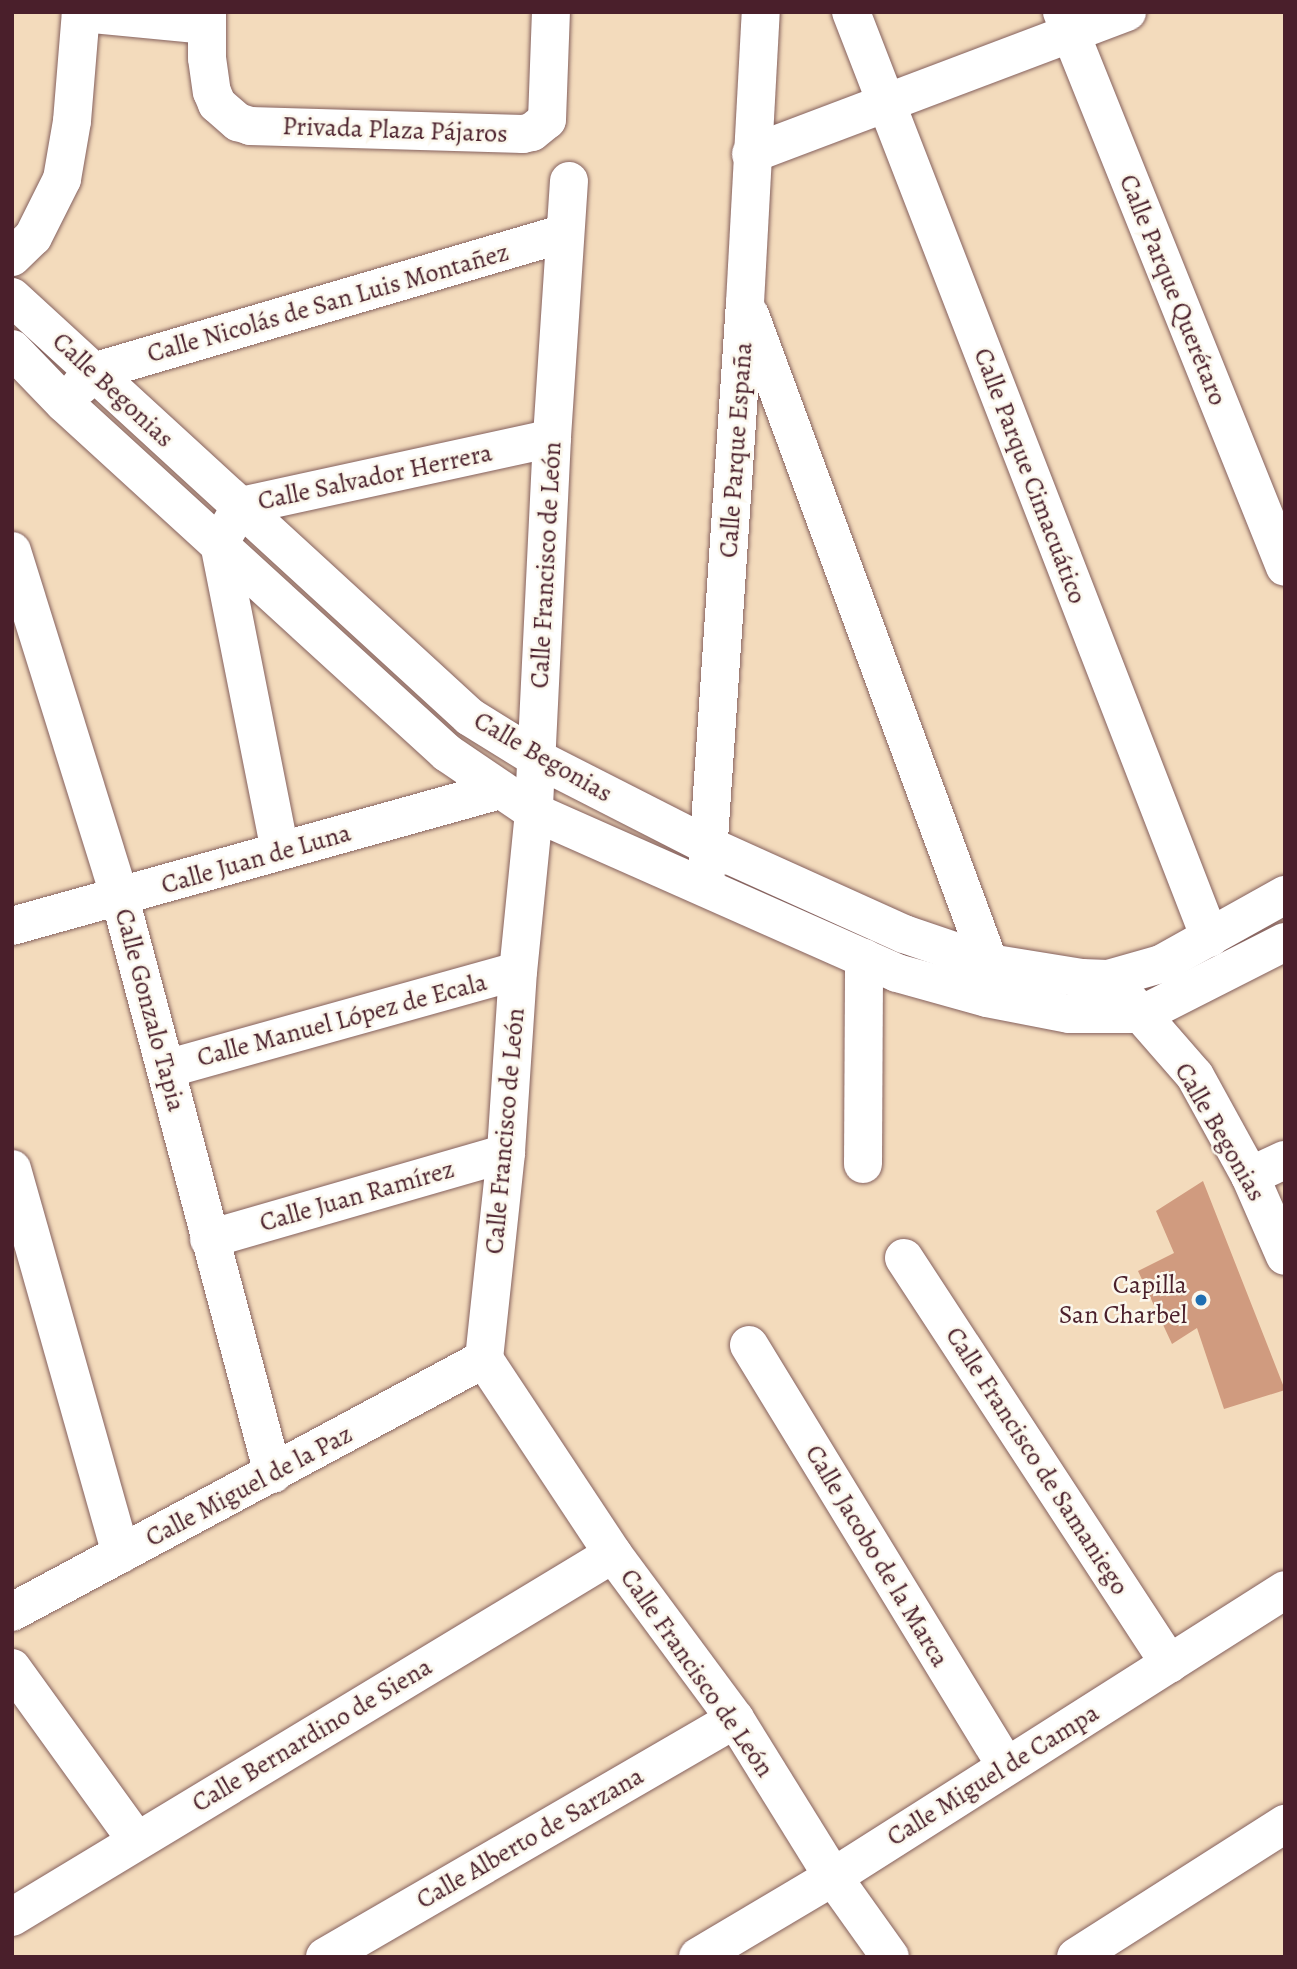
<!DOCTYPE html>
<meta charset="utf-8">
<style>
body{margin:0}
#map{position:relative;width:1297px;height:1969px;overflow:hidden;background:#f3dbbc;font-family:Alegreya,serif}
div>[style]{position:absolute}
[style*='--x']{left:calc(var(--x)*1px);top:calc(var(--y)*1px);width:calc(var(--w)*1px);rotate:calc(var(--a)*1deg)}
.building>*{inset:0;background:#d09b7f}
.roads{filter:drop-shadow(0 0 2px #85615e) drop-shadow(0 0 2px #85615e)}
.minor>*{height:38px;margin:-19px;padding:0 19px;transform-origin:19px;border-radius:19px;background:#fff}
.dots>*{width:19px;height:19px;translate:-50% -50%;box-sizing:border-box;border:4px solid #fbf7ec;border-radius:50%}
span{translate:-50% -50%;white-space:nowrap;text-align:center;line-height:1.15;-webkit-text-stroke:5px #fbf7ec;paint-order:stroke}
.street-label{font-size:26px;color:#4a1f2b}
.poi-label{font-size:26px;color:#4a1f2b}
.right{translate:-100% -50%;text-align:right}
.frame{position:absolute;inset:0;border:14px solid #4a1f2b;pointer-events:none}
</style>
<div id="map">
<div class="building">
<div style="clip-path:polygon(1203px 1181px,1285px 1390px,1224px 1409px,1197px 1328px,1172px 1344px,1138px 1271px,1174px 1253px,1156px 1211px)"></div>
</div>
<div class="roads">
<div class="minor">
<div style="--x:207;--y:12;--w:46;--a:90"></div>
<div style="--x:207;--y:58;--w:34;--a:82"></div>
<div style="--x:212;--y:92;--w:13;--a:67"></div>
<div style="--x:217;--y:104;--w:28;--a:41"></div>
<div style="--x:238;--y:122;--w:13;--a:18"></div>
<div style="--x:250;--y:126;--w:273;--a:1.7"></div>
<div style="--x:523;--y:134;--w:9;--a:-13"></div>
<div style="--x:532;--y:132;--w:19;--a:-39"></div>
<div style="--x:547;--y:120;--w:108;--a:-87.9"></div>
<div style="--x:851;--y:12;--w:993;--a:68.81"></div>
<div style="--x:1062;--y:12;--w:598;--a:68.11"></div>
<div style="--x:81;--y:13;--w:126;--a:5.5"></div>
<div style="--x:751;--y:154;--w:402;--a:-20.7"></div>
<div style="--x:569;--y:181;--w:258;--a:93.8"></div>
<div style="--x:552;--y:438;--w:374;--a:92.8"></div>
<div style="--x:534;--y:812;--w:160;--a:95.7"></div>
<div style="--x:518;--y:971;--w:182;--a:93.8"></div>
<div style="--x:506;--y:1153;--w:207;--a:96.1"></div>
<div style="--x:484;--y:1359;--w:234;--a:56.5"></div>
<div style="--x:613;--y:1554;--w:205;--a:53.5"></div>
<div style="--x:735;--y:1719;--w:186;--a:58.2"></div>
<div style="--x:833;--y:1877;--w:98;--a:54.5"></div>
<div style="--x:12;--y:257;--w:29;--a:-44"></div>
<div style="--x:33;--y:237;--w:65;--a:-63.4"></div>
<div style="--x:62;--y:179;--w:59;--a:-80.2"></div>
<div style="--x:72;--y:121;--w:109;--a:-85.3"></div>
<div style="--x:12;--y:297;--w:621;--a:42.52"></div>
<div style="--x:470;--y:717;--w:78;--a:31.8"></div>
<div style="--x:536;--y:758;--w:194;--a:27"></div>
<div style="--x:709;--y:846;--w:214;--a:24.3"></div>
<div style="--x:904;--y:934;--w:90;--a:18.8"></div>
<div style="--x:989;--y:963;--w:94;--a:9.2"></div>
<div style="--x:1082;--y:978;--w:26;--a:2"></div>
<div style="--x:1108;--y:979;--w:55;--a:-15.8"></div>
<div style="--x:1161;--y:964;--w:142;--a:-29.1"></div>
<div style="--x:750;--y:315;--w:691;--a:69.75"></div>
<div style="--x:12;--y:349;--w:75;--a:46.1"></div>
<div style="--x:64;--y:403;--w:519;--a:42.42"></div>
<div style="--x:447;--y:753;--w:105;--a:34.1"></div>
<div style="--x:534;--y:812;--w:397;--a:23.9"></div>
<div style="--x:897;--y:973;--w:93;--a:15.5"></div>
<div style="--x:987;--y:998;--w:84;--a:11"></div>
<div style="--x:1069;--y:1014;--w:74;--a:0"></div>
<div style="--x:1143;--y:1014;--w:159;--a:-26.9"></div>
<div style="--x:80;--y:386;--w:19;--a:-47"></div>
<div style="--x:93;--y:372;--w:490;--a:-16.4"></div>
<div style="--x:12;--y:551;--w:363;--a:72.7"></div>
<div style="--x:120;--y:898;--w:596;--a:75.12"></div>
<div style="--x:280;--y:851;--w:313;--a:-101.2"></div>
<div style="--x:219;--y:544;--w:44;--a:-59.9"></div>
<div style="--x:241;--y:506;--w:318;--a:-12.3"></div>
<div style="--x:707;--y:869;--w:567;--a:-86.16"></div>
<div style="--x:745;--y:303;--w:291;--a:-86.9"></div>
<div style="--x:12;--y:926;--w:507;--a:-15.57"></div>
<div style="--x:1127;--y:998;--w:103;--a:48.9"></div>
<div style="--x:1195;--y:1076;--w:114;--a:61.2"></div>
<div style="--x:1250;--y:1176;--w:87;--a:66.4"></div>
<div style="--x:166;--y:1069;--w:365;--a:-15.6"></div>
<div style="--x:863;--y:1164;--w:206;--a:-89.7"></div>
<div style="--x:12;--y:1169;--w:400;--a:74.2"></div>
<div style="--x:1250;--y:1176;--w:38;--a:-25"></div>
<div style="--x:209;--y:1239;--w:309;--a:-16.1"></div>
<div style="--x:904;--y:1258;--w:485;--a:56.8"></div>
<div style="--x:749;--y:1345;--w:493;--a:58.6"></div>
<div style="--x:12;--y:1612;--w:536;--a:-28.19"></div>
<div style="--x:12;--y:1668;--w:212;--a:54.2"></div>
<div style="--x:12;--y:1917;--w:702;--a:-31.13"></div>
<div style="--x:325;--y:1957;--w:474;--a:-30.1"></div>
<div style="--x:698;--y:1957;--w:157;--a:-30.7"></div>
<div style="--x:833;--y:1877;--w:535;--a:-32.41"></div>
<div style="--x:1076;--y:1957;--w:248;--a:-32.5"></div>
</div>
</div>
<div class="dots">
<div style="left:1201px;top:1300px;background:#1f6fb2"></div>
</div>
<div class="street-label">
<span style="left:395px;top:130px;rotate:2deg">Privada Plaza Pájaros</span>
<span style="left:1173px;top:290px;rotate:68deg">Calle Parque Querétaro</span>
<span style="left:328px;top:303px;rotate:-16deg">Calle Nicolás de San Luis Montañez</span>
<span style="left:113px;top:390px;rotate:43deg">Calle Begonias</span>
<span style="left:736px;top:450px;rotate:-86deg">Calle Parque España</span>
<span style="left:1030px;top:476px;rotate:69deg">Calle Parque Cimacuático</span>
<span style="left:375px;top:477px;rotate:-12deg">Calle Salvador Herrera</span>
<span style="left:546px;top:565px;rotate:-87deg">Calle Francisco de León</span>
<span style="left:543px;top:757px;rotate:30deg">Calle Begonias</span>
<span style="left:256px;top:859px;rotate:-16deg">Calle Juan de Luna</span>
<span style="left:150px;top:1010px;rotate:75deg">Calle Gonzalo Tapia</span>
<span style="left:342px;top:1020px;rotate:-15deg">Calle Manuel López de Ecala</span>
<span style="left:505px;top:1131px;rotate:-85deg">Calle Francisco de León</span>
<span style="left:1220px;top:1132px;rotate:60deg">Calle Begonias</span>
<span style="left:357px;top:1196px;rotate:-16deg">Calle Juan Ramírez</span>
<span style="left:1037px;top:1461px;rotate:57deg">Calle Francisco de Samaniego</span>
<span style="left:249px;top:1486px;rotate:-28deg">Calle Miguel de la Paz</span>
<span style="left:877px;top:1556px;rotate:59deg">Calle Jacobo de la Marca</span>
<span style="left:697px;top:1673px;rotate:55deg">Calle Francisco de León</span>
<span style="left:312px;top:1735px;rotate:-31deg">Calle Bernardino de Siena</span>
<span style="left:993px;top:1775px;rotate:-32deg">Calle Miguel de Campa</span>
<span style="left:530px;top:1838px;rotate:-30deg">Calle Alberto de Sarzana</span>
</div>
<div class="poi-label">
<span class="right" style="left:1187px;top:1300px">Capilla<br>San Charbel</span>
</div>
<div class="frame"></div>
</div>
